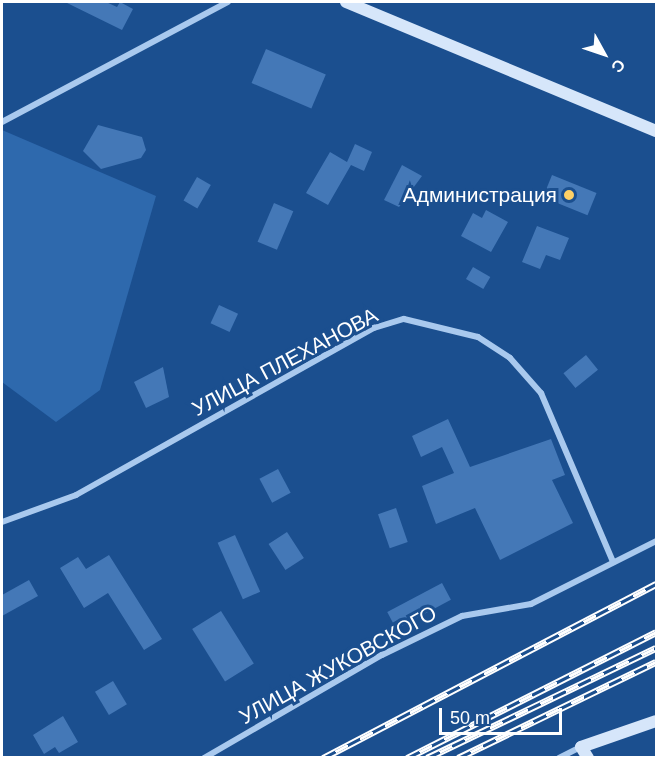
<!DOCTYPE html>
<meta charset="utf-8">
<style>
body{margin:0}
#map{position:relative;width:658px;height:759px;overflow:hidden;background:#1b4f8f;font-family:Helvetica,sans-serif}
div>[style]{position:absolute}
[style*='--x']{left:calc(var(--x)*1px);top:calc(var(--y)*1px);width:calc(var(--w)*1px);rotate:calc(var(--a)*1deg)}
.green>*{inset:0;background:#2e69ad}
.building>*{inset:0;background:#4478b7;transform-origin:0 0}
.street>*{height:6px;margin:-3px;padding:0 3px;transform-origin:3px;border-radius:3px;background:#a9c9ee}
.secondary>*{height:12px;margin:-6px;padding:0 6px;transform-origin:6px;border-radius:6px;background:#d6e6fa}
.rail>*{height:7px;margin-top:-3.5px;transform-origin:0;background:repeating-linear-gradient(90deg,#1b4f8f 0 14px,#fff 0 28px);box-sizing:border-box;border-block:2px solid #fff}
.dots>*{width:16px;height:16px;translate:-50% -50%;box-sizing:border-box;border:3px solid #1b4f8f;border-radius:50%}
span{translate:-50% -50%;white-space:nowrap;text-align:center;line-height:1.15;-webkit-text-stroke:6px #1b4f8f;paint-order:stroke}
.poi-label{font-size:21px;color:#fff}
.right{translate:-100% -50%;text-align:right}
.street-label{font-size:21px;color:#fff}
.frame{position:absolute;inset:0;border:3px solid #fff;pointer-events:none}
.north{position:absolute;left:574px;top:24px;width:60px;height:60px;-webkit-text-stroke:4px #1b4f8f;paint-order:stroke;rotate:130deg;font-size:16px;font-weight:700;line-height:24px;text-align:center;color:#fff}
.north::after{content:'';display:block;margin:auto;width:21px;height:27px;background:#fff;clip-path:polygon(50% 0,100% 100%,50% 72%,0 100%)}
.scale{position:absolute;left:439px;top:708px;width:123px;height:27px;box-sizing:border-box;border:3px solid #fff;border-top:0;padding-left:8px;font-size:18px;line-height:21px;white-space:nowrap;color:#fff;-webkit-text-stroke:4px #1b4f8f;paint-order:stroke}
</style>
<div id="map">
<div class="green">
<div style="clip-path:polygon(2px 130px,156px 196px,100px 390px,56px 422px,2px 382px)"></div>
</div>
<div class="building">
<div style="clip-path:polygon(65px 2px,106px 2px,117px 7px,120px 2px,133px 9px,122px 30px)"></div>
<div style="left:266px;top:49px;width:65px;height:37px;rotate:23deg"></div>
<div style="clip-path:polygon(98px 125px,142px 137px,146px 150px,141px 158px,101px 169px,83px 151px)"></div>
<div style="clip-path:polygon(355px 144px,372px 152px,364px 171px,351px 165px,328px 205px,306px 193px,330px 152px,347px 162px)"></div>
<div style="clip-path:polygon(402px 165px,422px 176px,399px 207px,384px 200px)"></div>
<div style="left:552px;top:175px;width:48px;height:24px;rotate:22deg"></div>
<div style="left:197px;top:177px;width:16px;height:27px;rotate:30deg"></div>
<div style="left:274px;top:203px;width:21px;height:42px;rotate:23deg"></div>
<div style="clip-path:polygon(486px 210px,508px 222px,491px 252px,461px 236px,473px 213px,482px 218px)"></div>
<div style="clip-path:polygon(537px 226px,569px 238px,560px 260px,546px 255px,540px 269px,522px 262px)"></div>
<div style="left:473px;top:267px;width:20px;height:14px;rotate:30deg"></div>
<div style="left:219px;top:305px;width:21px;height:20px;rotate:25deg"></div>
<div style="left:586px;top:355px;width:19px;height:29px;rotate:51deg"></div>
<div style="clip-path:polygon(163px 367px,169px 397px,146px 408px,134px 382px)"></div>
<div style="clip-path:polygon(448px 419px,470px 467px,551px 439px,565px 475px,552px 480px,573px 523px,500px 560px,475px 508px,436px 524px,422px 486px,454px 473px,442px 447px,421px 457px,412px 436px)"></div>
<div style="left:278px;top:469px;width:27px;height:21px;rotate:62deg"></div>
<div style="left:396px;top:508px;width:36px;height:19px;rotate:71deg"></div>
<div style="left:287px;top:532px;width:31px;height:22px;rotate:57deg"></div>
<div style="left:235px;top:535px;width:62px;height:19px;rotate:66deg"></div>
<div style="clip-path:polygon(109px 555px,162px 639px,144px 650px,108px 593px,84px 608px,60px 568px,78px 557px,86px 569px)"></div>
<div style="clip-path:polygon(29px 580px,38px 596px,2px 616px,2px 595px)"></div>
<div style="left:442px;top:583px;width:19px;height:62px;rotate:62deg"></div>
<div style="left:221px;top:611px;width:62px;height:34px;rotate:58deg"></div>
<div style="left:113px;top:681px;width:27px;height:21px;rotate:59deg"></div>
<div style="clip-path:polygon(63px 716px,78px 742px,59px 753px,55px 747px,44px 754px,33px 735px)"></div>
</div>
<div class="street">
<div style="--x:2;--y:122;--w:256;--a:-28"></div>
<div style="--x:2;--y:522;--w:79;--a:-20"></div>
<div style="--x:76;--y:495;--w:342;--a:-29.3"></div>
<div style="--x:374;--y:328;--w:31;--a:-17"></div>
<div style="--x:404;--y:319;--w:76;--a:13.7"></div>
<div style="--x:478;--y:337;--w:38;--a:33"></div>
<div style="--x:510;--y:358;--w:47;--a:48.5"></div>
<div style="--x:541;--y:393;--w:184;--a:66.9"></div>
<div style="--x:204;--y:758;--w:206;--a:-30.1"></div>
<div style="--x:382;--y:655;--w:89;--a:-26"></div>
<div style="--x:462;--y:616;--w:70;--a:-9.9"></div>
<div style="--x:531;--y:604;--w:140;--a:-26.7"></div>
<div style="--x:559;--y:758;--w:25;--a:-27"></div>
</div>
<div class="secondary">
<div style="--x:346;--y:2;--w:336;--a:22.6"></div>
<div style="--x:588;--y:758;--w:13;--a:-122"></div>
<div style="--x:581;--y:747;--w:79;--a:-19.1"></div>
</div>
<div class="rail">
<div style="--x:323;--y:758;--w:376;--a:-27.6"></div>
<div style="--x:407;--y:758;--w:279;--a:-26.8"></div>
<div style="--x:427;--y:758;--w:254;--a:-25.7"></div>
<div style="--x:458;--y:758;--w:220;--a:-25.9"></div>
</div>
<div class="dots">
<div style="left:569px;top:195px;background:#ffd166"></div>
</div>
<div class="poi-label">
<span class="right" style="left:557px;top:195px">Администрация</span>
</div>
<div class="street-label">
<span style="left:285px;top:362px;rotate:-28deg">УЛИЦА ПЛЕХАНОВА</span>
<span style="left:338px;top:665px;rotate:-29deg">УЛИЦА ЖУКОВСКОГО</span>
</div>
<div class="frame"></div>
<div class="north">С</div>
<div class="scale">50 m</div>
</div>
